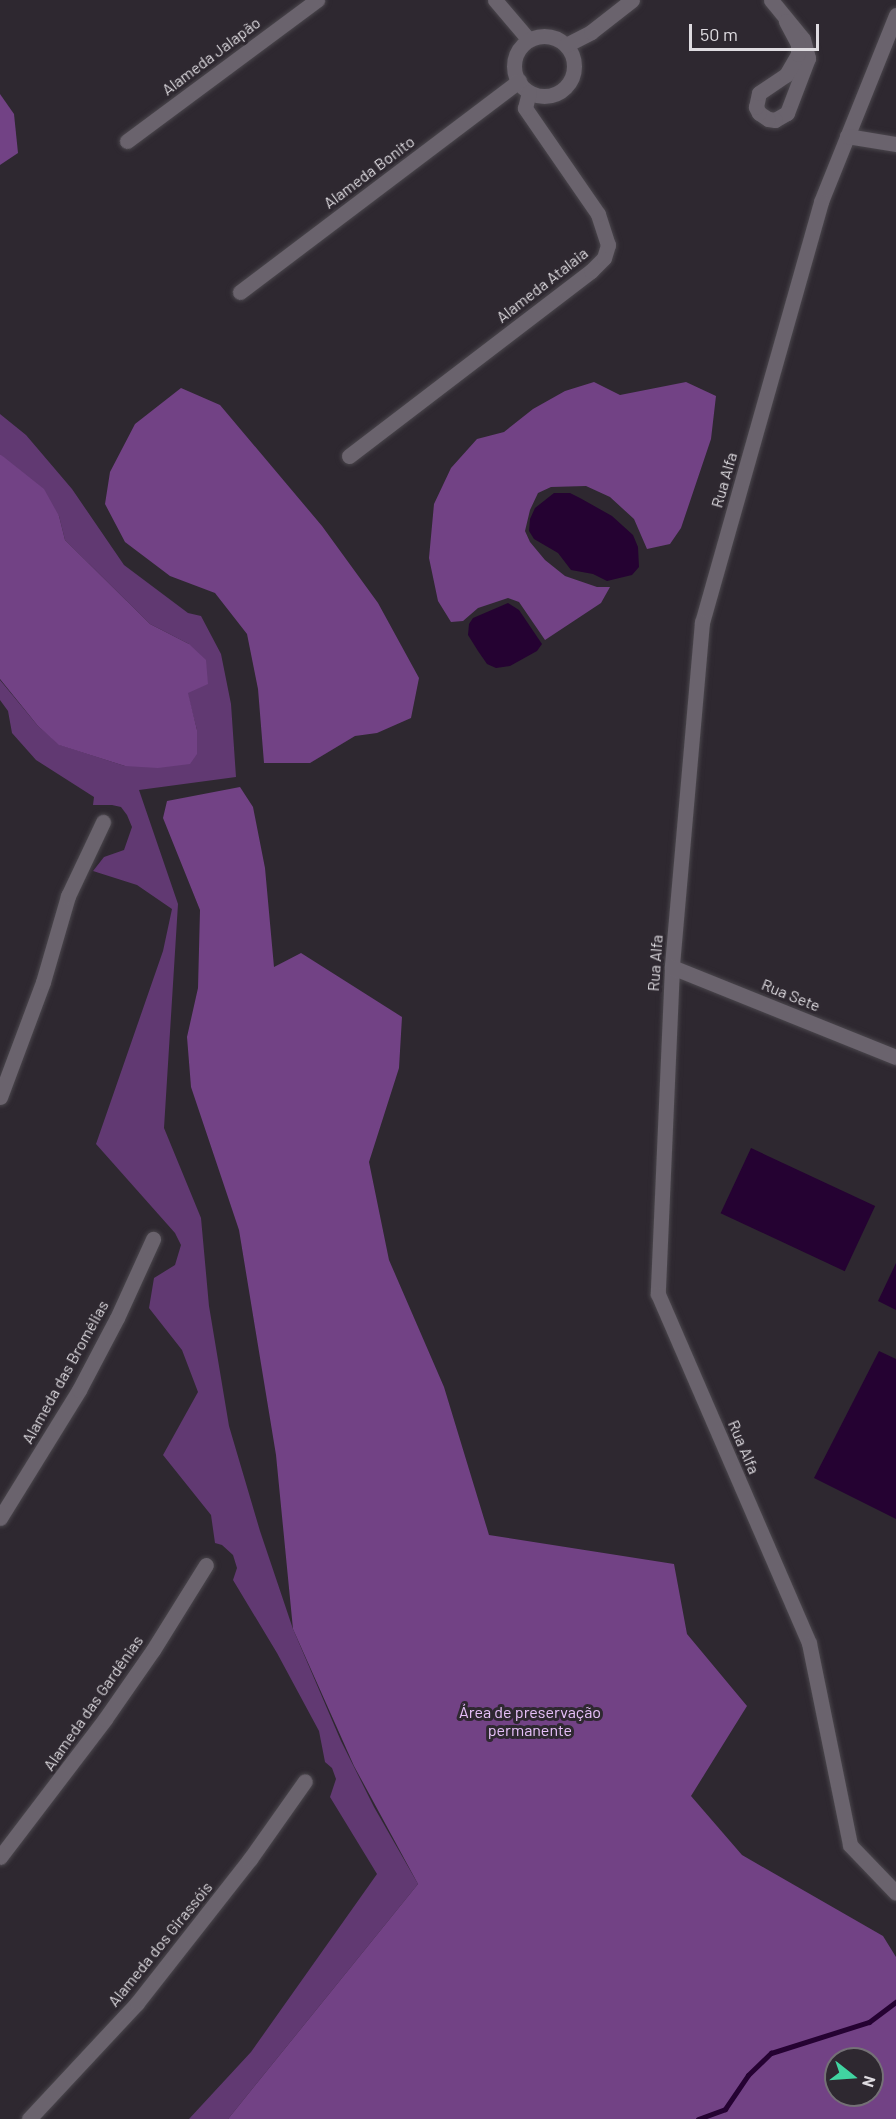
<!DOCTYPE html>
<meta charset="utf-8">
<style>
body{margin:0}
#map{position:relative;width:896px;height:2119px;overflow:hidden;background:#2e2830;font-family:Barlow,sans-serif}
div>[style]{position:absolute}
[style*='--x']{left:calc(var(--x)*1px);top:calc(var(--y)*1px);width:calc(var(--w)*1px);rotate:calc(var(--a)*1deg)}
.green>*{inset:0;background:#613972}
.forest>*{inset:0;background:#724285}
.water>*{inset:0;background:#250232;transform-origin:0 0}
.stream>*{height:5px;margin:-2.5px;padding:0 2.5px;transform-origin:2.5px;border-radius:2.5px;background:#250232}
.roads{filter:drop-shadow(0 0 2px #4a464c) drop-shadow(0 0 2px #4a464c)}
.minor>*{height:15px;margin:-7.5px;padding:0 7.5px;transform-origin:7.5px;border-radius:7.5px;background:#6a636d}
.minor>.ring{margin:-7.5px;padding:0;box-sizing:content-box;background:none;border:15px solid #6a636d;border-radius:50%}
span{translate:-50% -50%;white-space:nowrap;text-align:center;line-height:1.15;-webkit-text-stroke:6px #2e2830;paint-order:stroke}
.street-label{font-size:16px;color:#dedbe0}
.park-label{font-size:16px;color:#e7c0f9}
.north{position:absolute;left:824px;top:2047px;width:60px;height:60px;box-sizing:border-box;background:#2e2830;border:2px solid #747076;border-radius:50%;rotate:107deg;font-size:16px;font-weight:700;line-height:24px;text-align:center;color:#dedbe0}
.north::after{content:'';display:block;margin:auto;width:21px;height:27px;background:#41d4a1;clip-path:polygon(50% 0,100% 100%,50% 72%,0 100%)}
.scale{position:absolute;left:689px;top:24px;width:130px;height:27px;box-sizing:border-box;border:3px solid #dedbe0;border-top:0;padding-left:8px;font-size:18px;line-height:21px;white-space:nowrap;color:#dedbe0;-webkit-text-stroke:4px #2e2830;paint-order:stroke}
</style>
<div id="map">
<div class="green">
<div style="clip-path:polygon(0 414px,26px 435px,72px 489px,124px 565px,188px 613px,201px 616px,221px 654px,231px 704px,236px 777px,139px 790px,178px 904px,164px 1128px,201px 1218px,209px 1306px,229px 1426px,260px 1531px,293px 1629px,341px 1741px,374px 1807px,418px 1884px,228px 2119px,189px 2119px,251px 2052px,377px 1874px,330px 1797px,336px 1779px,332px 1768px,325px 1762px,319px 1731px,277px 1653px,233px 1580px,237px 1568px,233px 1555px,222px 1545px,215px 1543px,211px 1515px,163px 1455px,198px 1392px,182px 1350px,149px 1308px,154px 1278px,175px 1265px,181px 1245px,175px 1233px,96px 1144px,163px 951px,172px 909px,137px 885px,93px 871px,104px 857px,124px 850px,132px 827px,127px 815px,121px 807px,112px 805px,93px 805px,94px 797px,36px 760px,12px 733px,8px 711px,0 700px,0 680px,38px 726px,60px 745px,125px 766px,197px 730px,187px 692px,189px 644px,150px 624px,65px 540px,59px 516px,0 454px)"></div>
</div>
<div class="forest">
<div style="clip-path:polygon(0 94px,14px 114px,18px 153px,0 165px)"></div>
<div style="clip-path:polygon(594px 382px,620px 395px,686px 382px,716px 396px,711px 439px,681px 528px,670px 544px,647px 549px,634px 519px,610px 497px,586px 486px,551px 487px,538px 493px,530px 510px,525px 531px,530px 542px,545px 560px,565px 576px,597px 587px,610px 587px,601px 603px,545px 640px,519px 602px,508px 598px,478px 608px,463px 621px,451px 622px,438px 601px,429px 558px,434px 504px,451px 468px,477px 439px,504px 432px,533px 409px,565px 391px)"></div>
<div style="clip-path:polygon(181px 388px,220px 405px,322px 526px,378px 603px,419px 678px,411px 718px,377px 733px,355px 736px,310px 763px,264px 763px,258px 689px,247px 634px,215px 593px,170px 576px,125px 542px,105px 504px,110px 472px,135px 424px)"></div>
<div style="clip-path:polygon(0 454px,44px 489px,59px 516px,65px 540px,150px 624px,189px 644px,206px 660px,208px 684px,188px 693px,197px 730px,197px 754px,190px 764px,158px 768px,125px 766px,59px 745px,38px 726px,0 679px)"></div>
<div style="clip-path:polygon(evenodd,240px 787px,253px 807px,265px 868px,274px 967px,301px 953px,402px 1017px,399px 1068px,369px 1162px,389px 1260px,444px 1387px,489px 1535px,674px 1564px,687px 1634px,747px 1706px,691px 1796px,742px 1855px,883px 1936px,896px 1957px,896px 2119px,228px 2119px,418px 1884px,354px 1766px,293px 1629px,276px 1455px,239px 1230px,191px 1087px,187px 1037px,198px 988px,200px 910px,163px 818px,167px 801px,240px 787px,836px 2059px,872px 2059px,872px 2095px,836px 2095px,836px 2059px)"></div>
</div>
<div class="water">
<div style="clip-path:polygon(554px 493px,570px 493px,580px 498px,612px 516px,633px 535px,638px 547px,639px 567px,632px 575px,607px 581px,593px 574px,571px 570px,558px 553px,534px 539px,529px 531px,530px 519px,535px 508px)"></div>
<div style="clip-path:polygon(508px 603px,519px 610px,542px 644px,537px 651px,510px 666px,496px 668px,487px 664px,478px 651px,468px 635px,469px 624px,473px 618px)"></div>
<div style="left:751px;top:1148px;width:137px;height:72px;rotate:25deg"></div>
<div style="clip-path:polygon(896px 1263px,896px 1310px,878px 1301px)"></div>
<div style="clip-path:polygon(879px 1351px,896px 1359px,896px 1519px,814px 1478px)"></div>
</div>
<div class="stream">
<div style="--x:698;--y:2119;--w:29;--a:-20"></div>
<div style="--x:725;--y:2109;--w:41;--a:-55.9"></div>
<div style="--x:748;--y:2075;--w:32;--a:-44"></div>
<div style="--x:771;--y:2053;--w:103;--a:-17.6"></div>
<div style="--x:869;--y:2022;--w:34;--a:-37"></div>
</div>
<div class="roads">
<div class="minor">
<div style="--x:495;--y:0;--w:52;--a:49.6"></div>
<div style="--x:771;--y:0;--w:50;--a:50.6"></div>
<div style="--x:803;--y:39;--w:20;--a:75"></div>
<div style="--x:808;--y:58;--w:59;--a:110.9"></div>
<div style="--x:787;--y:113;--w:14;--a:150"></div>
<div style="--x:775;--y:120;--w:7;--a:-172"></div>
<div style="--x:768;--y:119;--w:11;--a:-146"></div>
<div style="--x:759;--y:113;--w:7;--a:-117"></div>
<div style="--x:756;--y:107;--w:14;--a:-78"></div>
<div style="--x:759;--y:93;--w:32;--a:-34"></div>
<div style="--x:786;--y:75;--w:24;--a:-60"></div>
<div style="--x:798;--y:54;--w:10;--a:-90"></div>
<div style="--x:798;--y:44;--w:26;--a:-118"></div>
<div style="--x:896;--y:15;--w:201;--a:111.9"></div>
<div style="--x:821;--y:202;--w:437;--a:105.8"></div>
<div style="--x:702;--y:622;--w:346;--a:95"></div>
<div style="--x:672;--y:967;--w:327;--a:92.5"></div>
<div style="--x:658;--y:1294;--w:380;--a:66.6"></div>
<div style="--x:809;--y:1643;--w:206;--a:78.5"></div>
<div style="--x:850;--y:1845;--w:66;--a:46.2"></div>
<div class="ring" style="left:514px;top:36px;width:45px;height:45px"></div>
<div style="--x:566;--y:45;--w:28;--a:-27"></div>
<div style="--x:591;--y:32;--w:52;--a:-38"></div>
<div style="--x:847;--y:136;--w:50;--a:9.3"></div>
<div style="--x:127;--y:141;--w:237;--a:-36.6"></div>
<div style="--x:240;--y:292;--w:350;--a:-37.1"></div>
<div style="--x:349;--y:456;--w:305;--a:-37.4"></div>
<div style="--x:591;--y:271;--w:18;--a:-45"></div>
<div style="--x:604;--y:258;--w:14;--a:-73"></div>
<div style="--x:608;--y:245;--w:33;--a:-108"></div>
<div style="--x:598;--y:214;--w:129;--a:-124.6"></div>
<div style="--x:525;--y:108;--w:16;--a:-76"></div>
<div style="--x:672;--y:967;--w:241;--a:21.9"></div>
<div style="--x:0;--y:1097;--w:123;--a:-69.5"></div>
<div style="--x:43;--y:982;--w:90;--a:-73.8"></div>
<div style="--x:68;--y:896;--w:82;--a:-64.7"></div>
<div style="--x:0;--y:1518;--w:150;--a:-58.3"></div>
<div style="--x:79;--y:1390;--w:81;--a:-62.2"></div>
<div style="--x:117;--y:1318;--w:87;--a:-65.5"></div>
<div style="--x:0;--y:1857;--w:173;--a:-52.7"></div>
<div style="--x:105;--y:1719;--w:84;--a:-55.2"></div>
<div style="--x:153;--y:1650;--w:100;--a:-58.1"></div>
<div style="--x:29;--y:2119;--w:158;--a:-47"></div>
<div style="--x:137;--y:2003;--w:183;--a:-51.9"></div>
<div style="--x:250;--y:1859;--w:95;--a:-54.8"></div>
</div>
</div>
<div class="street-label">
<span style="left:211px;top:56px;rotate:-37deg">Alameda Jalapão</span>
<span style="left:369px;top:172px;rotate:-37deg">Alameda Bonito</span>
<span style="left:542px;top:285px;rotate:-38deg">Alameda Atalaia</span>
<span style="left:724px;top:480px;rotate:-74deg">Rua Alfa</span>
<span style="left:655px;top:963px;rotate:-86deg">Rua Alfa</span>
<span style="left:791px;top:995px;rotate:22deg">Rua Sete</span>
<span style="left:65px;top:1372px;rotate:-61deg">Alameda das Bromélias</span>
<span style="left:744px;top:1447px;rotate:67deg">Rua Alfa</span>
<span style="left:93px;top:1703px;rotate:-55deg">Alameda das Gardênias</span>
<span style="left:160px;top:1944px;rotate:-51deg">Alameda dos Girassóis</span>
</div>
<div class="park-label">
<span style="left:530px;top:1721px">Área de preservação<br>permanente</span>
</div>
<div class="north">N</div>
<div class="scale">50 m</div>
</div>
